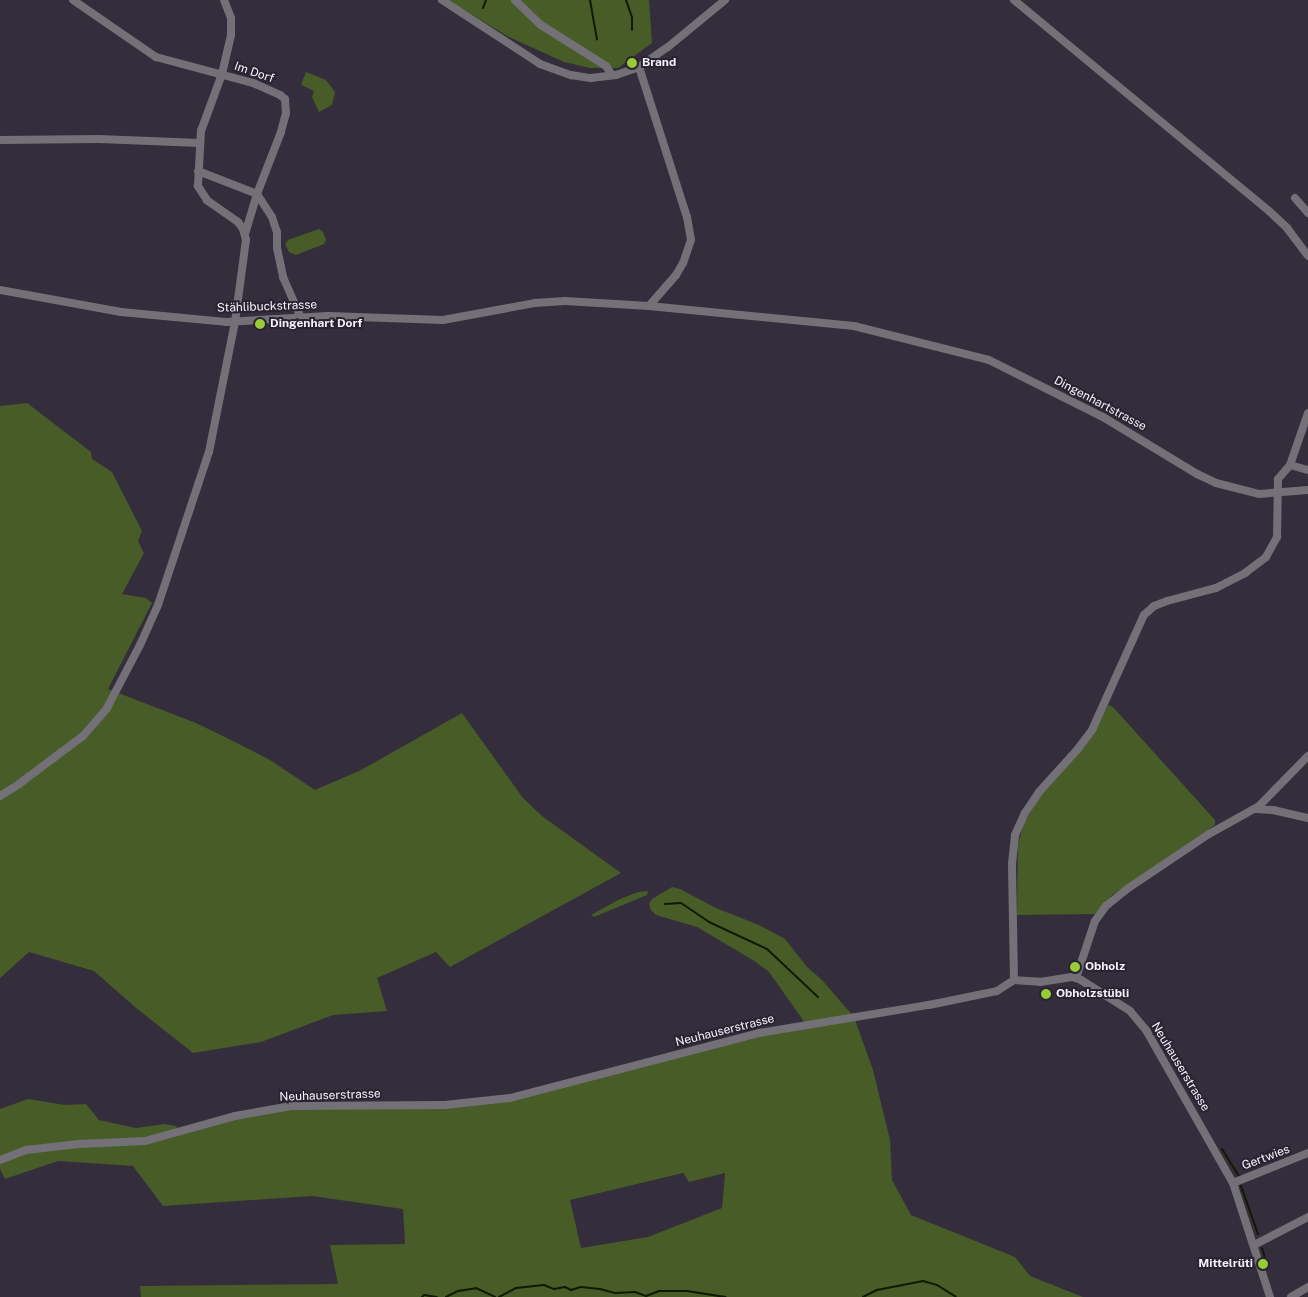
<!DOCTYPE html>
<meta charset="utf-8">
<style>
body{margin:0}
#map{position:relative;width:1308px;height:1297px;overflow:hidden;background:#342d3b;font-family:"Public Sans",sans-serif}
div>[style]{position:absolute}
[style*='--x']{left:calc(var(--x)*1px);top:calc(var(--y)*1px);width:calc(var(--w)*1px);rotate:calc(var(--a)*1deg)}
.green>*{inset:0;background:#475c27}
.stream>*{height:2px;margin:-1px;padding:0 1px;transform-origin:1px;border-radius:1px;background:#101a02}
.minor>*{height:8px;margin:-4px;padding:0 4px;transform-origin:4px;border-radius:4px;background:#737077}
.dots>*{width:14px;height:14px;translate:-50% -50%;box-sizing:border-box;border:2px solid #2a2331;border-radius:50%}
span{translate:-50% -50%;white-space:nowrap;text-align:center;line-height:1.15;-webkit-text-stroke:4px #2a2331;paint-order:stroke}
.poi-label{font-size:12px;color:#f5f1fa;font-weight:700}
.left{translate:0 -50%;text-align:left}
.right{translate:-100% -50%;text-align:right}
.street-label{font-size:12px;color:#f5f1fa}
</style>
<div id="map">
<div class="green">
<div style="clip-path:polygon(448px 0,649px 0,652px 43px,618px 68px,590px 68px,564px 62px,507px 36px)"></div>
<div style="clip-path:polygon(306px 72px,326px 80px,335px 92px,332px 105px,319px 112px,312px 97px,314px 91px,301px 85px)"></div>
<div style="clip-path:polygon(319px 229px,323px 232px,326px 240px,324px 244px,296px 255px,289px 252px,285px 244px,288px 240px)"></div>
<div style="clip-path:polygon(27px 403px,91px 452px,92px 459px,112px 472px,142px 531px,138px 541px,144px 553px,122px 594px,146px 598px,152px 603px,108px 689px,196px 723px,231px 740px,270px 760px,315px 790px,361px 770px,462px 713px,523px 798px,542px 816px,621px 873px,450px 967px,436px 952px,377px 978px,387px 1011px,333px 1015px,261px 1042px,193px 1053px,135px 1007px,94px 971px,29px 952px,0 978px,0 406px)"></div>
<div style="clip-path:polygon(1108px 705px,1113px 707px,1215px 820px,1215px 825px,1112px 895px,1095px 914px,1017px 915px,1018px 844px,1024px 823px,1039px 798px,1072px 761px,1095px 729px)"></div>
<div style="clip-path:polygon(evenodd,672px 887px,680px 889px,716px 908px,759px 925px,785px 939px,807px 967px,822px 980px,854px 1017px,873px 1070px,890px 1140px,892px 1180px,911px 1215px,1015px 1257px,1030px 1276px,1083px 1297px,141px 1297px,140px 1286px,338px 1284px,330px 1245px,405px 1244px,403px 1209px,312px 1196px,163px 1206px,133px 1166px,58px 1161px,5px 1179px,0 1169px,0 1109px,28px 1099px,65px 1105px,86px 1104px,99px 1120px,136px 1128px,165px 1124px,176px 1126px,179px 1131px,291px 1106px,445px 1105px,510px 1098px,805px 1023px,769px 972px,756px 962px,697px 927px,656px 915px,651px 910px,649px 904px,652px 899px,672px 887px,683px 1173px,689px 1182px,725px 1173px,722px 1208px,648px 1237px,581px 1248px,570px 1200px,683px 1173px)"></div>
<div style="clip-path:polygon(648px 891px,647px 895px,594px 917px,591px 915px,618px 900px,638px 892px)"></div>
</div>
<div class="stream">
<div style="--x:590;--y:0;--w:40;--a:80"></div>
<div style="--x:626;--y:0;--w:18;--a:71"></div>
<div style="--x:632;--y:17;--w:13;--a:90"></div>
<div style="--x:483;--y:8;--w:9;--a:-69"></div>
<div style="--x:665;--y:904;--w:16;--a:-4"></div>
<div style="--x:681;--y:903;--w:34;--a:34"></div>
<div style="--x:709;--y:922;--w:64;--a:25"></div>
<div style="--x:767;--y:949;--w:70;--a:43.3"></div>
<div style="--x:1222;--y:1149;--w:31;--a:58"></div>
<div style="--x:1241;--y:1186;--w:51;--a:70.5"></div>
<div style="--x:1262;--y:1248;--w:19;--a:74"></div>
<div style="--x:422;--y:1297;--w:3;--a:-45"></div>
<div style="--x:424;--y:1295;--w:13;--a:9"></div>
<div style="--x:446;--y:1297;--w:13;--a:-27"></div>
<div style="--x:458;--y:1291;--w:18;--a:-9"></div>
<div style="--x:476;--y:1288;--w:21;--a:25"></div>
<div style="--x:499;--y:1297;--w:19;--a:-28"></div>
<div style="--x:516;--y:1288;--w:28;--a:-6"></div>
<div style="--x:544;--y:1285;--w:11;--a:22"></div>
<div style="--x:554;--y:1289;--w:11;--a:-10"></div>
<div style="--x:565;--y:1287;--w:7;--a:27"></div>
<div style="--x:571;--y:1290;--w:10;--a:-17"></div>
<div style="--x:581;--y:1287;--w:19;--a:6"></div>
<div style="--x:600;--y:1289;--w:16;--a:15"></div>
<div style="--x:615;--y:1293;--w:20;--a:-3"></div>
<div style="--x:635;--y:1292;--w:12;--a:20"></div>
<div style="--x:646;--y:1296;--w:14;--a:-21"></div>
<div style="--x:659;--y:1291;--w:28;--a:0"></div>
<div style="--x:687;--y:1291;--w:39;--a:9"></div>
<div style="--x:863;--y:1297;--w:16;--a:-27"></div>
<div style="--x:877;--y:1290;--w:47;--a:-11.1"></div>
<div style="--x:923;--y:1281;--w:15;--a:16"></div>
<div style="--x:937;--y:1285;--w:22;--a:32"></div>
</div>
<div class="minor">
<div style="--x:73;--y:0;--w:101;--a:34.5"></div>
<div style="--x:156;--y:57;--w:100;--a:15"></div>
<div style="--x:253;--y:83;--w:30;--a:24"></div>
<div style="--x:280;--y:95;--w:6;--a:39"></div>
<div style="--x:285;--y:99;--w:14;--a:86"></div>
<div style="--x:286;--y:113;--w:20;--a:105"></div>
<div style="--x:281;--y:132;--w:66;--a:111.2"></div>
<div style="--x:257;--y:194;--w:27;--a:57"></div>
<div style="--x:272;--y:217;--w:16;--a:72"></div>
<div style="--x:277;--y:232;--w:16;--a:90"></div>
<div style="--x:277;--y:248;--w:30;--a:78"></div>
<div style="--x:283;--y:277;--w:45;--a:66.3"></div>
<div style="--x:442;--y:0;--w:117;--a:33.1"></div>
<div style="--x:540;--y:64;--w:33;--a:20"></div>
<div style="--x:571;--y:75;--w:20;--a:9"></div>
<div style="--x:591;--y:78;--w:25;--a:-7"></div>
<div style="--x:616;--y:75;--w:24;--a:-19"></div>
<div style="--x:639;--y:67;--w:35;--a:-35"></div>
<div style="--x:668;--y:47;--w:74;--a:-39.5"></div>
<div style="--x:515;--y:0;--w:36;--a:44"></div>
<div style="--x:541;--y:25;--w:77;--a:32.2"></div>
<div style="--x:606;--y:66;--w:11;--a:56"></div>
<div style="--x:1014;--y:0;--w:331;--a:39.6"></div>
<div style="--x:1269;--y:211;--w:25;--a:43"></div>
<div style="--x:1287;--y:228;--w:35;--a:53"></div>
<div style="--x:639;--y:67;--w:157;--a:72.3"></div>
<div style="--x:687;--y:217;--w:23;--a:80"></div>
<div style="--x:691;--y:240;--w:24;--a:109"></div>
<div style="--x:683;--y:263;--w:14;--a:120"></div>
<div style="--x:676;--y:275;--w:41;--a:131.1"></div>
<div style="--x:0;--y:140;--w:99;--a:-0.6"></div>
<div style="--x:99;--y:139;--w:101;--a:2.3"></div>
<div style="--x:198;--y:171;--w:63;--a:21.3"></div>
<div style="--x:257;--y:194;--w:42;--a:106.7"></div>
<div style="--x:1295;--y:198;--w:20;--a:49"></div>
<div style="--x:0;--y:290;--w:123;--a:10.3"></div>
<div style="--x:121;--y:312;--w:105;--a:5.4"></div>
<div style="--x:226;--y:322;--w:102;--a:-3.4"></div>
<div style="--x:328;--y:316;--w:115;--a:2"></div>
<div style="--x:443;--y:320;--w:94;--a:-10.5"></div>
<div style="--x:535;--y:303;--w:30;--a:-4"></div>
<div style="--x:565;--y:301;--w:84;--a:3.4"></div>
<div style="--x:649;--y:306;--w:206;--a:5.6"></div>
<div style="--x:854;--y:326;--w:139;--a:14.1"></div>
<div style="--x:989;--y:360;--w:127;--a:26.6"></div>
<div style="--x:1103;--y:417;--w:110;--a:31.2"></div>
<div style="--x:1197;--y:474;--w:21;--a:25"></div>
<div style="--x:1216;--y:483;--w:44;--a:14.3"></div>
<div style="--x:1259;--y:494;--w:49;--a:-4.7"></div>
<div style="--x:1290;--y:465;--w:19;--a:16"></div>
<div style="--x:0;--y:796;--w:22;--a:-32"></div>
<div style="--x:19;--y:784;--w:80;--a:-36.9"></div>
<div style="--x:83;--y:736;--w:37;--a:-49"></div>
<div style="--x:107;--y:708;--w:71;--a:-62.4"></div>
<div style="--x:140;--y:645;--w:44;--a:-65.8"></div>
<div style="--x:158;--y:605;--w:161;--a:-71.6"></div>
<div style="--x:209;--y:452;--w:133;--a:-78.7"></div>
<div style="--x:235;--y:322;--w:83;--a:-82.4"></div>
<div style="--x:246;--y:240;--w:11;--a:-105"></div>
<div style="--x:243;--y:229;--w:9;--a:-126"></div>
<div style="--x:238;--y:222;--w:38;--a:-145"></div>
<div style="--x:207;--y:200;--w:17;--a:-123"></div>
<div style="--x:198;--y:186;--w:55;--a:-86.9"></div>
<div style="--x:201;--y:131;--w:61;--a:-69.8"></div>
<div style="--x:222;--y:74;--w:40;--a:-77"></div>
<div style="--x:231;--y:35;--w:17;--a:-90"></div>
<div style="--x:231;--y:18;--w:19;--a:-111"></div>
<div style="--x:1255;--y:809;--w:18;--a:3"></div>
<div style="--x:1273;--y:810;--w:36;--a:13"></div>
<div style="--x:1076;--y:978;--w:60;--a:-71.6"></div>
<div style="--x:1095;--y:921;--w:19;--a:-54"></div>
<div style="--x:1106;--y:906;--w:27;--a:-39"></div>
<div style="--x:1127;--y:889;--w:99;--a:-33.9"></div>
<div style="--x:1209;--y:834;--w:57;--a:-29.2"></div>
<div style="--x:1259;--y:806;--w:70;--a:-45.6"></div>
<div style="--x:1014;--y:980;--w:116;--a:-91"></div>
<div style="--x:1012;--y:864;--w:29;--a:-84"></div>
<div style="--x:1015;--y:835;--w:24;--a:-66"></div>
<div style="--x:1025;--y:813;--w:25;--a:-56"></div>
<div style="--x:1039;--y:792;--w:57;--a:-47.9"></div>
<div style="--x:1077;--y:750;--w:25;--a:-53"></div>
<div style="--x:1092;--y:730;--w:126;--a:-65.7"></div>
<div style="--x:1144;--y:615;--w:13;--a:-42"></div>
<div style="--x:1154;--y:606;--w:14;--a:-21"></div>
<div style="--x:1167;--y:601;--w:51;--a:-14.9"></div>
<div style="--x:1216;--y:588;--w:33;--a:-27"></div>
<div style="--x:1245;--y:573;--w:26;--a:-37"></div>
<div style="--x:1266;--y:557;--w:23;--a:-61"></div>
<div style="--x:1277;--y:537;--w:58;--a:-89"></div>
<div style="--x:1278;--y:479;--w:18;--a:-49"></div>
<div style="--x:1290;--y:465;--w:55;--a:-70.9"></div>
<div style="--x:0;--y:1160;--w:28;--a:-21"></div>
<div style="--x:26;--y:1150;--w:53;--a:-6.5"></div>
<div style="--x:79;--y:1144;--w:66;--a:-2.6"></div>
<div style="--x:145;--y:1141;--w:93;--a:-15.5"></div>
<div style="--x:235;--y:1116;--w:57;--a:-10.1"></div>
<div style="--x:291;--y:1106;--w:154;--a:-0.4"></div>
<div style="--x:445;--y:1105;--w:65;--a:-6.1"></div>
<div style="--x:510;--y:1098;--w:257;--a:-14.6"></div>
<div style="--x:759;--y:1033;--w:172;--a:-9.4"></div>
<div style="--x:929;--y:1005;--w:69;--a:-11.6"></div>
<div style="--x:997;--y:991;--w:20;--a:-33"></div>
<div style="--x:1014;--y:980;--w:26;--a:4"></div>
<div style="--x:1040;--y:982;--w:32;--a:-9"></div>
<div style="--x:1072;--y:977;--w:9;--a:18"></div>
<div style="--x:1081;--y:980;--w:58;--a:32.3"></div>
<div style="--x:1130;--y:1011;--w:25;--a:50"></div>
<div style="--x:1146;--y:1030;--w:176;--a:60.4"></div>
<div style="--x:1233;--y:1183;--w:120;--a:72"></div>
<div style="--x:1233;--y:1183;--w:81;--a:-21.8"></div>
<div style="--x:1254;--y:1245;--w:61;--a:-27.4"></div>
<div style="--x:1291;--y:1297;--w:20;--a:-30"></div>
</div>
<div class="dots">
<div style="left:632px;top:63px;background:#98cb37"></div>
<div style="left:260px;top:324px;background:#98cb37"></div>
<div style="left:1075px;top:967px;background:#98cb37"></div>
<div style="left:1046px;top:994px;background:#98cb37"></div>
<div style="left:1263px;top:1264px;background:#98cb37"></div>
</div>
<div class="poi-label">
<span class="left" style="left:642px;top:63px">Brand</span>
<span class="left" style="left:270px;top:324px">Dingenhart Dorf</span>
<span class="left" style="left:1085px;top:967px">Obholz</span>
<span class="left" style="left:1056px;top:994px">Obholzstübli</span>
<span class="right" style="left:1253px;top:1264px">Mittelrüti</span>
</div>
<div class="street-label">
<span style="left:254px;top:73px;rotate:19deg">Im Dorf</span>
<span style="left:267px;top:307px;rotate:-2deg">Stählibuckstrasse</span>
<span style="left:1100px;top:404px;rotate:28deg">Dingenhartstrasse</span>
<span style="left:725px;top:1031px;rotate:-14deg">Neuhauserstrasse</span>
<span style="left:1180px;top:1067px;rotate:59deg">Neuhauserstrasse</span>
<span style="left:330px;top:1096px;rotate:-2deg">Neuhauserstrasse</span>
<span style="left:1266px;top:1158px;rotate:-21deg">Gertwies</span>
</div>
</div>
